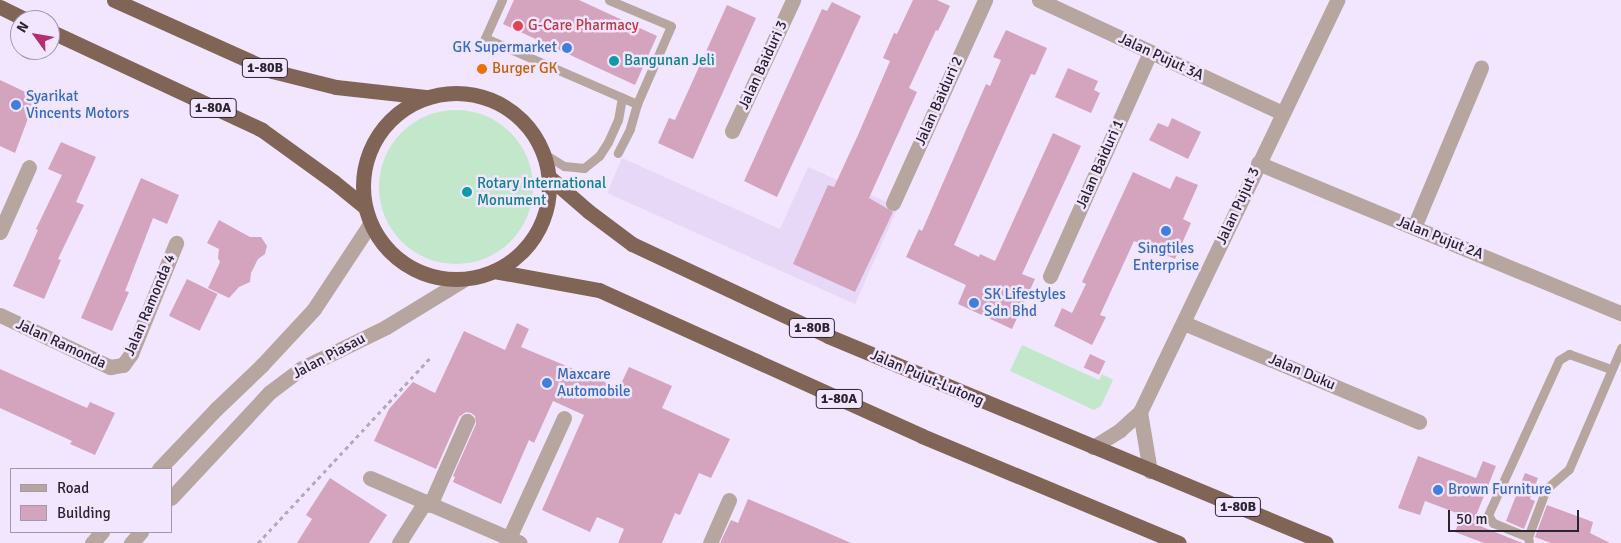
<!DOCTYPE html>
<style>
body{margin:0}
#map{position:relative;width:1621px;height:543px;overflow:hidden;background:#f2e5fe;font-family:Signika,sans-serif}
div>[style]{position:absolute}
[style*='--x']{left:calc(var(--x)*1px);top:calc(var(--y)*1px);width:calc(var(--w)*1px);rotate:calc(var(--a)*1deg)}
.built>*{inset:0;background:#e8d8f7}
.green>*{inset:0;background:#c2e7ca}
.round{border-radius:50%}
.building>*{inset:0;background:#d4a4be;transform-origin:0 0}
.path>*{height:3px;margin-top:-1.5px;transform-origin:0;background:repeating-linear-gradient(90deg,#b3a8bd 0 4px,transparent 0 8px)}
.service>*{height:9px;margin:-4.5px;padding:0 4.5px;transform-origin:4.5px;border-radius:4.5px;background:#b6a69f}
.minor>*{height:15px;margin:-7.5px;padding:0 7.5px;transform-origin:7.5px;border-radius:7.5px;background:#b6a69f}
.tertiary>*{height:15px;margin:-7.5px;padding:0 7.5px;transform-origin:7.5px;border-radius:7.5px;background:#b6a69f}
.trunk>*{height:15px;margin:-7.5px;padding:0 7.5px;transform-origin:7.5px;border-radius:7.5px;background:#806456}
.trunk>.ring{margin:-7.5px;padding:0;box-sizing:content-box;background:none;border:15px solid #806456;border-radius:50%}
.dots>*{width:14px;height:14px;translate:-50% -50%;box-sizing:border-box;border:2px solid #f2e5fe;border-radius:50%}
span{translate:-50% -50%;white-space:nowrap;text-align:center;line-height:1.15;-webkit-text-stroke:5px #f2e5fe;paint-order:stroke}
.shield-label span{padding:1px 4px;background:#f2e5fe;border:1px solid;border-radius:4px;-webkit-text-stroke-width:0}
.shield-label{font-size:14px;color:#2a2430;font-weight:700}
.health-label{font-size:15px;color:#be3a42}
.left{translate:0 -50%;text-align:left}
.shop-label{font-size:15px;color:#366cbe}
.right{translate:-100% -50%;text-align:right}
.street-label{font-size:15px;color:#2a2430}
.culture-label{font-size:15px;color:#0d838f}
.food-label{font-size:15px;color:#c56008}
.legend{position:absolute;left:10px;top:468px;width:162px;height:65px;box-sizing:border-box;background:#f2e5fe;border:1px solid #a298ac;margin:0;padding:6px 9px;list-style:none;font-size:15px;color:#2a2430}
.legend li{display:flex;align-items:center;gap:10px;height:25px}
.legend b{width:25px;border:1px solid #a298ac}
.north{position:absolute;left:10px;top:10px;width:50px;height:50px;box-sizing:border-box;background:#f2e5fe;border:1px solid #a298ac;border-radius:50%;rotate:302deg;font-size:14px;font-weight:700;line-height:20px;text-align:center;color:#2a2430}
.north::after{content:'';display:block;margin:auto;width:18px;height:22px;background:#b32e74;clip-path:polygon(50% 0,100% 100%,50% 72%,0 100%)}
.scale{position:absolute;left:1448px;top:510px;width:131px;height:22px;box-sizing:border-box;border:2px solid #2a2430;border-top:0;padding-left:6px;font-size:15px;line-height:18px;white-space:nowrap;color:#2a2430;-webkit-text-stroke:4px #f2e5fe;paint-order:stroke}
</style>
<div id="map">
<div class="built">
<div style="clip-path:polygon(622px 158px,780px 229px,808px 167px,898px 207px,855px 304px,607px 193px)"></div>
</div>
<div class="green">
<div class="round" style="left:379px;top:110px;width:154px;height:154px"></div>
<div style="clip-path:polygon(1022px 345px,1099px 380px,1102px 374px,1113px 380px,1101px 406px,1094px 410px,1010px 371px)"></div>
</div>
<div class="building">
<div style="clip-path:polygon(514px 0,579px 0,657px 36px,635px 85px,503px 24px)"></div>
<div style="clip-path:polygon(913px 0,937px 0,950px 6px,938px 31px,936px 30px,909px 88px,917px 92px,869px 198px,893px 212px,855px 292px,793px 264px,828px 185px,834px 187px,858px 135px,890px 61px,883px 58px,894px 33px,897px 34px)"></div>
<div style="clip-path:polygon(832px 2px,861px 16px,777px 197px,744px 181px,822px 9px,827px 11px)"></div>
<div style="clip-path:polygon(727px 5px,756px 18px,693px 159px,658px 143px,669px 118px,675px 120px)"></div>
<div style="clip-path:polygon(1006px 30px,1047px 48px,1035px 75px,1031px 74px,954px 245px,979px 257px,980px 254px,995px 261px,1053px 133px,1081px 146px,1022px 274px,1035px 279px,1012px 329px,958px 304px,966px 285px,906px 257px,919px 229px,922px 231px,986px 84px,990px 86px,1001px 60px,993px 57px)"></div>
<div style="clip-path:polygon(1068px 68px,1098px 81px,1094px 90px,1100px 93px,1091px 113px,1055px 97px)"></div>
<div style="clip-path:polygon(0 80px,36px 97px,15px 153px,0 146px)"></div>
<div style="clip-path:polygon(1172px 118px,1201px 132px,1188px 159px,1149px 140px,1158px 123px,1168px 127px)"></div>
<div style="clip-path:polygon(61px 142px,96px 157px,76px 202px,84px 205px,58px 259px,61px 260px,44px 299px,13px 286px,38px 230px,36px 229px,62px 175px,48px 169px)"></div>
<div style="clip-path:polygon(1133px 172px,1170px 189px,1176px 176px,1198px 185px,1183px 219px,1191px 223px,1175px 259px,1134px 241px,1100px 315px,1106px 317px,1092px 345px,1054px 326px,1062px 308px,1072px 313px,1086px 284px,1082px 282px)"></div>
<div style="clip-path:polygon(141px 178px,179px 195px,167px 224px,153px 218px,125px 291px,129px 292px,112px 331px,81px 318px)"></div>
<div style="clip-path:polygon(219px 220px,250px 237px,261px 237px,267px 246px,265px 254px,258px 259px,251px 273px,250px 282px,239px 287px,229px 298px,208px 288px,220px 262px,218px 258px,219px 249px,207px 243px)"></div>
<div style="left:187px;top:279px;width:34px;height:41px;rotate:26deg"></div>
<div style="clip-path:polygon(517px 323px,529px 329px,521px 347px,619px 388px,629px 367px,672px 386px,662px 408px,730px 439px,711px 478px,699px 473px,680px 515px,675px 513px,662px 543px,618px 543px,624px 529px,597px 517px,590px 532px,542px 510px,584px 415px,553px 401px,534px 443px,529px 440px,501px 504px,453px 482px,455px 477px,453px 476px,476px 424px,475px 416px,471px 413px,466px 412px,459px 417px,436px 469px,374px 441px,389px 409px,413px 382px,435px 393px,464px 331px,505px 350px)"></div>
<div style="left:1090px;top:354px;width:17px;height:15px;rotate:25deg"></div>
<div style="clip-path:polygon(0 369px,87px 408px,90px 402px,115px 413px,95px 455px,70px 444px,72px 441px,0 408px)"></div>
<div style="clip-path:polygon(1418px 456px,1476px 478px,1483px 461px,1496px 466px,1473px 523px,1522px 543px,1484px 543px,1455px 532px,1462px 515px,1425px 501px,1420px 515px,1398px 508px)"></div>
<div style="clip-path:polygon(1525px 473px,1538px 478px,1530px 499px,1535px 501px,1524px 529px,1506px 521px)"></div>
<div style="clip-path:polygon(330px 478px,387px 515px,369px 543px,297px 543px,312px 519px,306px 515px)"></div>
<div style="clip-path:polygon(748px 499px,798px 520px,851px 543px,720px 543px,731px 520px,738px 523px)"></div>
<div style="clip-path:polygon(1547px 505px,1593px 522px,1590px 533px,1610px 543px,1551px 543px,1535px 537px)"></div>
</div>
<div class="path">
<div style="--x:258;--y:543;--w:253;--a:-47.1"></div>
</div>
<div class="service">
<div style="--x:502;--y:0;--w:42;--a:114.1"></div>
<div style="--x:485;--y:38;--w:166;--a:23.5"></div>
<div style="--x:609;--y:0;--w:67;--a:22.8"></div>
<div style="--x:671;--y:26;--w:85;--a:113.6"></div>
<div style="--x:637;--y:104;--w:26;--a:106"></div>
<div style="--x:630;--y:129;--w:27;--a:117"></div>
<div style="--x:543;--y:153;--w:25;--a:32"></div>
<div style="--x:564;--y:166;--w:20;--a:6"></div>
<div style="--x:584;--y:168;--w:19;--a:-39"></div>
<div style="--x:599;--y:156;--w:17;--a:-57"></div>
<div style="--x:608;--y:142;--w:24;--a:-66"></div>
<div style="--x:618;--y:120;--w:23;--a:-80"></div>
<div style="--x:1528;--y:537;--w:38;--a:-158"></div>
<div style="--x:1493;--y:523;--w:9;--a:-122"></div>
<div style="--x:1488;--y:515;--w:170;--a:-65.4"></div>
<div style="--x:1559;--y:360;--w:12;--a:-31"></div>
<div style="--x:1569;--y:354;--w:45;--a:19.7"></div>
<div style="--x:1529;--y:543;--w:6;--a:-99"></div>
<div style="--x:1528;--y:537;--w:51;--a:-69.4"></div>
<div style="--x:1546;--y:489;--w:30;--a:-41"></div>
<div style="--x:1569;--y:469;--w:132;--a:-66.7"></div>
</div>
<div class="minor">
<div style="--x:1039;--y:0;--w:268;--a:24.9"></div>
<div style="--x:732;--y:131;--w:145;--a:-65"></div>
<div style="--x:1258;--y:163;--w:393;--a:22.5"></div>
<div style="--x:893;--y:203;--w:223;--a:-65.6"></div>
<div style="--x:1414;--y:227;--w:173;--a:-67.2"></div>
<div style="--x:0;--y:232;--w:71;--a:-66"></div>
<div style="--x:1050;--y:276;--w:245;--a:-65.9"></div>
<div style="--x:0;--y:315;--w:122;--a:25.3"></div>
<div style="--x:110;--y:367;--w:13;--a:-9"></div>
<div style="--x:123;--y:365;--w:14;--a:-54"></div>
<div style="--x:131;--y:354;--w:120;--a:-67.9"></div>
<div style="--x:1184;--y:323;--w:255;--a:22.8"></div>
<div style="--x:1140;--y:412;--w:60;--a:80.4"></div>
<div style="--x:1093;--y:447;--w:32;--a:-32"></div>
<div style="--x:1120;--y:430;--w:27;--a:-42"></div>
<div style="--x:1140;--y:412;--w:457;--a:-64.4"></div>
<div style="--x:370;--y:478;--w:163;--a:23.4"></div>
<div style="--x:430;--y:505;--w:92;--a:-66.2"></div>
<div style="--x:509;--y:538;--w:132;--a:-65.4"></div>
<div style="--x:399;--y:543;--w:49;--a:-57.6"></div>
<div style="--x:710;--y:543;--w:47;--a:-66.2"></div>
</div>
<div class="tertiary">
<div style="--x:159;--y:469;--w:83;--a:-46.5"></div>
<div style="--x:216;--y:409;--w:64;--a:-43.7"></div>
<div style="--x:262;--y:365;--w:76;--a:-47.1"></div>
<div style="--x:314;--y:309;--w:102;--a:-56.6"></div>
<div style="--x:171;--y:498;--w:145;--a:-47"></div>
<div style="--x:270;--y:392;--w:38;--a:-37"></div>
<div style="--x:300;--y:369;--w:96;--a:-26"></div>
<div style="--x:386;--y:327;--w:90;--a:-31.4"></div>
<div style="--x:92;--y:543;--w:15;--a:-48"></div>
<div style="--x:131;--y:543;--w:15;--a:-48"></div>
</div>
<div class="trunk">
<div style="--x:114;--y:0;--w:173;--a:24.2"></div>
<div style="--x:272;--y:71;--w:66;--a:14"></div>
<div style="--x:336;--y:87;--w:92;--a:6.3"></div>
<div style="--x:0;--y:7;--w:30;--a:26"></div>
<div style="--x:50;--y:31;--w:234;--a:25"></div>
<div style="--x:262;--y:130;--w:89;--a:35.8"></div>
<div style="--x:334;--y:182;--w:38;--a:39"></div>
<div class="ring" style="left:363px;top:93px;width:171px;height:171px"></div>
<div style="--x:549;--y:177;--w:52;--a:41.1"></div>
<div style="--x:588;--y:211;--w:55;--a:36.9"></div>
<div style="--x:632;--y:244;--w:217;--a:25.1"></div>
<div style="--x:828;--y:336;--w:539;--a:22.57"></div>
<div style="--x:494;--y:271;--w:107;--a:10.3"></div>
<div style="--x:599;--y:290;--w:354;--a:24.3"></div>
<div style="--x:922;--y:436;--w:278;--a:22.6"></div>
</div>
<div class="dots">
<div style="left:518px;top:26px;background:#e0444e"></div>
<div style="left:567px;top:48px;background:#3f7fe0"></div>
<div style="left:614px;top:61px;background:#0f9aa8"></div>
<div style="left:482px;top:69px;background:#e8710a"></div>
<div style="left:16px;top:105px;background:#3f7fe0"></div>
<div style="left:467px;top:192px;background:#0f9aa8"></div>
<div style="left:1166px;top:231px;background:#3f7fe0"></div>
<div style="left:974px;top:303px;background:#3f7fe0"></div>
<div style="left:547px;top:383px;background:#3f7fe0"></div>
<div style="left:1438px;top:490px;background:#3f7fe0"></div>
</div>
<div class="shield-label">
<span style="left:265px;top:68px">1-80B</span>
<span style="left:213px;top:108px">1-80A</span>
<span style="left:812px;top:328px">1-80B</span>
<span style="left:839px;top:399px">1-80A</span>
<span style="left:1238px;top:507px">1-80B</span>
</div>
<div class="health-label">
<span class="left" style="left:528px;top:26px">G-Care Pharmacy</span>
</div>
<div class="shop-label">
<span class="right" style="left:557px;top:48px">GK Supermarket</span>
<span class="left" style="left:26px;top:105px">Syarikat<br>Vincents Motors</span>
<span style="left:1166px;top:257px">Singtiles<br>Enterprise</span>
<span class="left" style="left:984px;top:303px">SK Lifestyles<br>Sdn Bhd</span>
<span class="left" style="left:557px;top:383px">Maxcare<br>Automobile</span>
<span class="left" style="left:1448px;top:490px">Brown Furniture</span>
</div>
<div class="street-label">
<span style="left:1161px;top:57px;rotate:25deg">Jalan Pujut 3A</span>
<span style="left:763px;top:65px;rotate:-65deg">Jalan Baiduri 3</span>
<span style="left:939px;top:101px;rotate:-66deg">Jalan Baiduri 2</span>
<span style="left:1100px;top:164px;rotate:-66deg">Jalan Baiduri 1</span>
<span style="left:1238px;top:206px;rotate:-65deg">Jalan Pujut 3</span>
<span style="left:1440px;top:238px;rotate:22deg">Jalan Pujut 2A</span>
<span style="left:150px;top:305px;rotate:-67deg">Jalan Ramonda 4</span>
<span style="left:61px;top:344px;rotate:25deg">Jalan Ramonda</span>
<span style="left:329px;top:356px;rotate:-28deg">Jalan Piasau</span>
<span style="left:1302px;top:372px;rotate:23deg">Jalan Duku</span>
<span style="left:927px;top:378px;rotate:23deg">Jalan Pujut-Lutong</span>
</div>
<div class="culture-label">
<span class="left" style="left:624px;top:61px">Bangunan Jeli</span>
<span class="left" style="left:477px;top:192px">Rotary International<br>Monument</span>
</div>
<div class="food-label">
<span class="left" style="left:492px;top:69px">Burger GK</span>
</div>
<ul class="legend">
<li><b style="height:6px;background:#b6a69f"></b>Road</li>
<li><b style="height:14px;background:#d4a4be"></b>Building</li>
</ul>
<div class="north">N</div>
<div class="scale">50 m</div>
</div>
